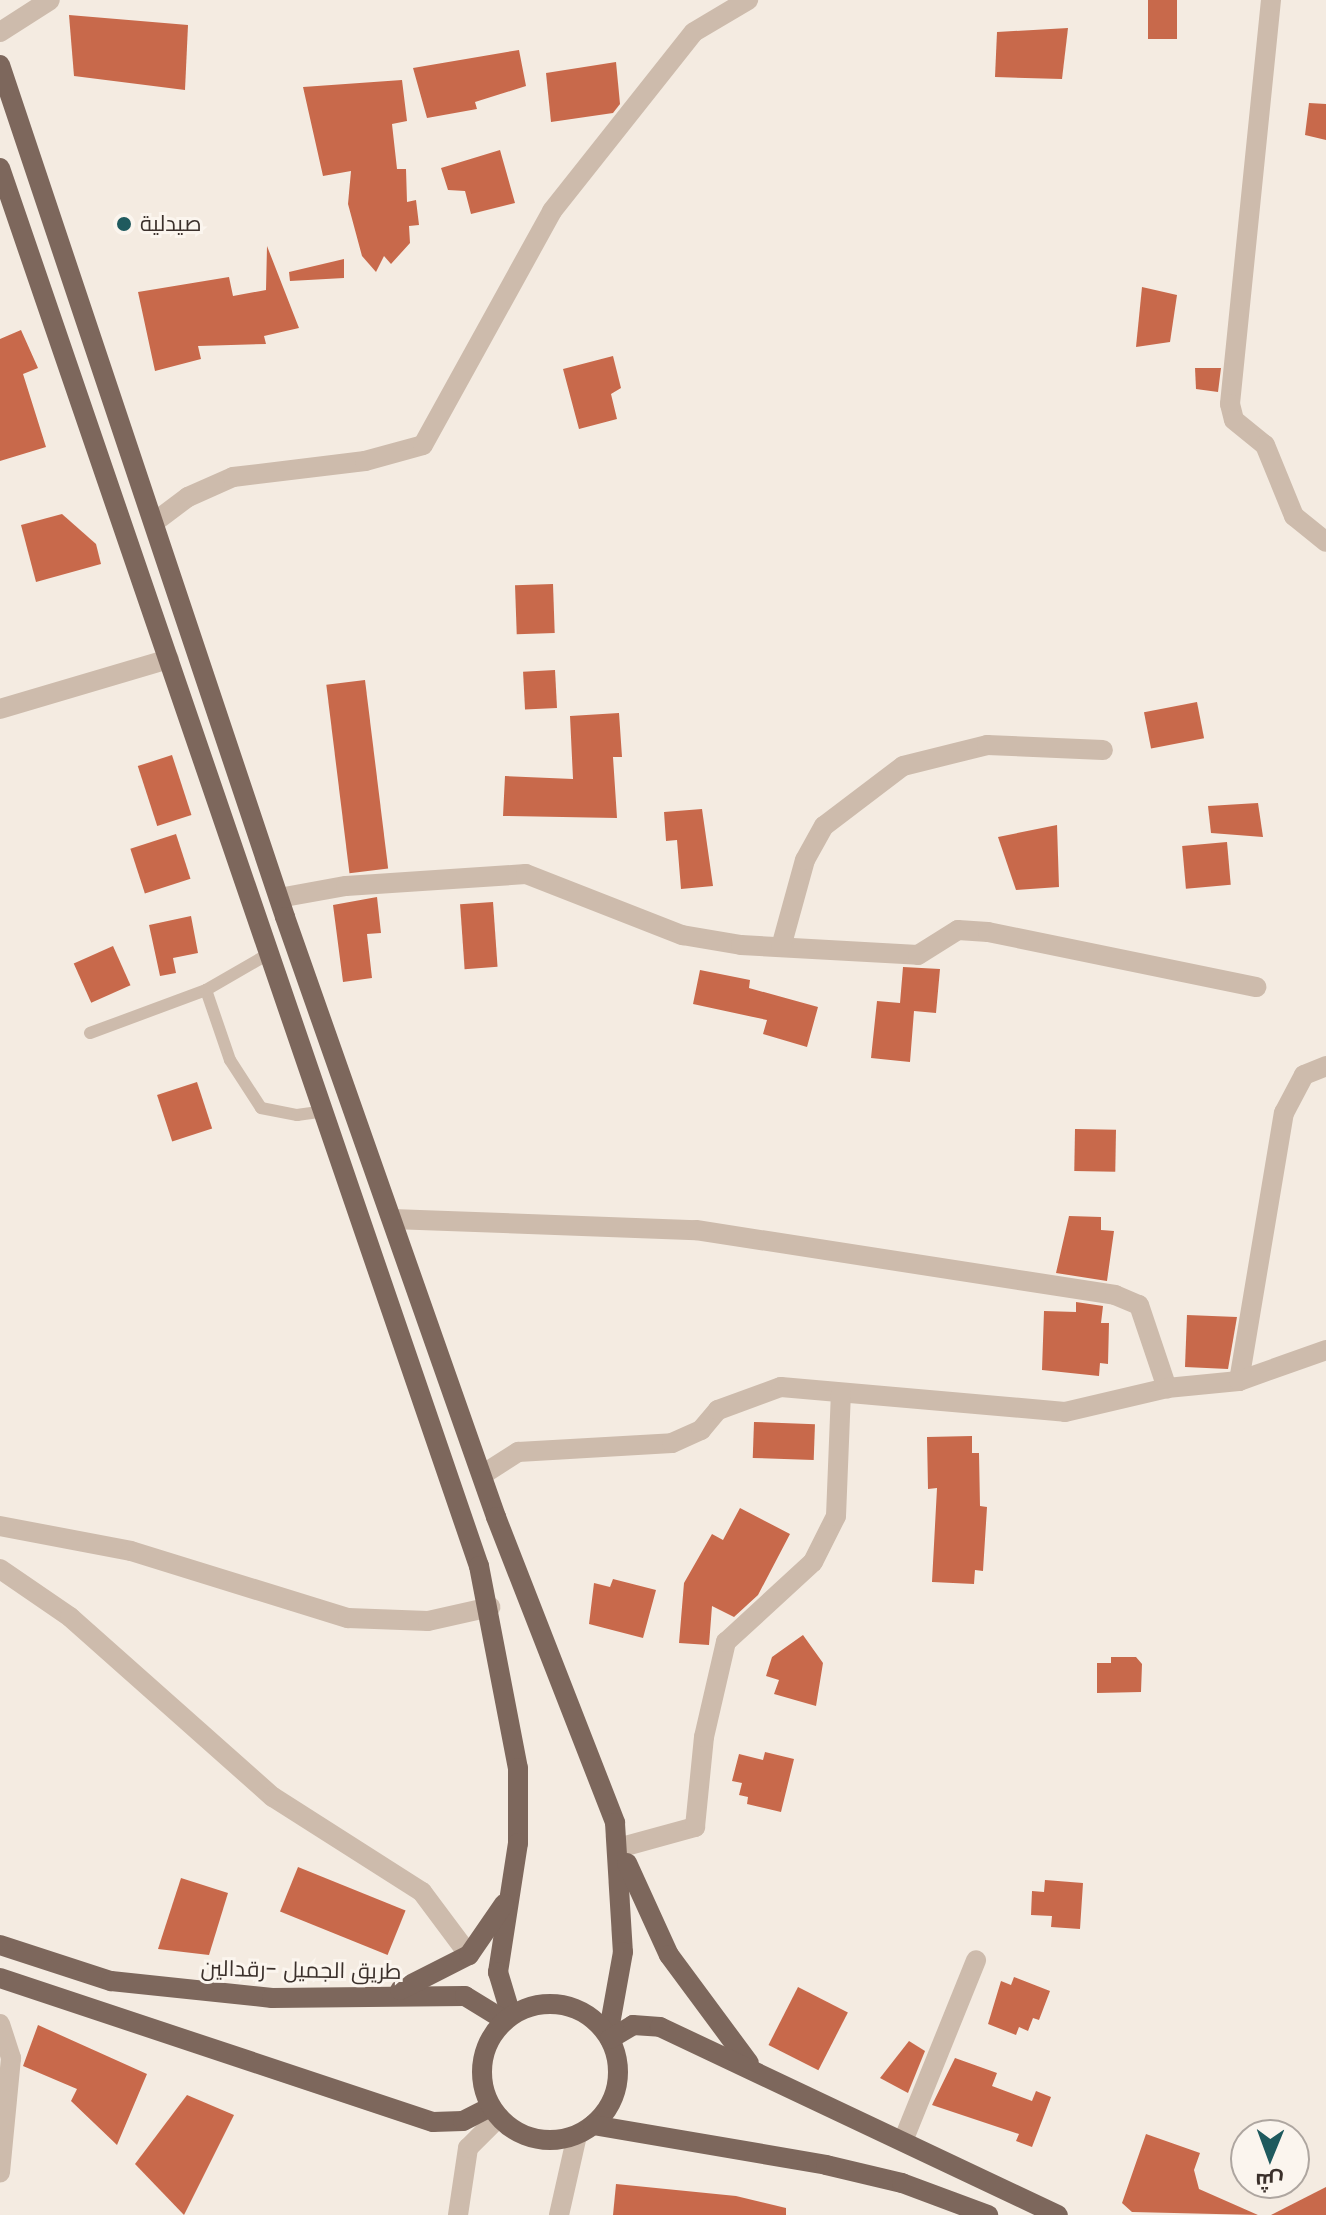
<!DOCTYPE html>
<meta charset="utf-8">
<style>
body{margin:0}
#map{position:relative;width:1326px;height:2215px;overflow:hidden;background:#f4ebe1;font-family:Poppins,Cairo,sans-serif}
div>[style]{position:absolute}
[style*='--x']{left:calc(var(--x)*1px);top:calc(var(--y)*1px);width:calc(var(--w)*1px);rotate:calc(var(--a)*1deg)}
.building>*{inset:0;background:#c8694b;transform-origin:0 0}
.service>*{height:12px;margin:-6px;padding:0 6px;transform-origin:6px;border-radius:6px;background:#cdbbac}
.minor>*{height:20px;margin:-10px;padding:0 10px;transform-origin:10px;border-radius:10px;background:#cdbbac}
.primary>*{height:20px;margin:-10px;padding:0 10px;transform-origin:10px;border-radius:10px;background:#7d675c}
.primary>.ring{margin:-10px;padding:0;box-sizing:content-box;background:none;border:20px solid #7d675c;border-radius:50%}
.dots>*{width:22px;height:22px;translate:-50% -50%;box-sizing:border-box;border:4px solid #fbf5ee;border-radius:50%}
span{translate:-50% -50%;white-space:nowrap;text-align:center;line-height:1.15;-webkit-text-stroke:6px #fbf5ee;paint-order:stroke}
.poi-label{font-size:22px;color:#3b302b}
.left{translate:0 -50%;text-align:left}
.street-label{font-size:22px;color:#3b302b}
.north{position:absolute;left:1230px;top:2119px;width:80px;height:80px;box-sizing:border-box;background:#fbf5ee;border:2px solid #aea6a0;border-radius:50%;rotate:181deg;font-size:22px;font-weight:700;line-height:32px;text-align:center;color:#3b302b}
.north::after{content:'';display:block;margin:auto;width:28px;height:36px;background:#1f5a5e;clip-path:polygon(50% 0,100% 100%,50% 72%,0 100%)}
</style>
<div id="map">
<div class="building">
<div style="left:1148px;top:0;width:29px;height:39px"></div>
<div style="clip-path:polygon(69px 15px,188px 25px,185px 90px,74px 76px)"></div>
<div style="clip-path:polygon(1068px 28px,1062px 79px,995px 77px,997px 32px)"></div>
<div style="clip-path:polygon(519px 50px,526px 86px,475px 102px,477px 109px,427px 118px,413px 68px)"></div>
<div style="clip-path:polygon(616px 62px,620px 104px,613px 113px,551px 122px,546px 73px)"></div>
<div style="clip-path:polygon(402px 80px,407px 121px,392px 124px,397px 169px,406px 169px,407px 202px,416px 200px,419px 225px,409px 226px,410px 243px,391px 264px,384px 256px,376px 272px,362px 256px,348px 204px,351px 171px,323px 176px,303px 87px)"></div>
<div style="clip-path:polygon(1309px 103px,1326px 104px,1326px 140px,1305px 135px)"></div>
<div style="clip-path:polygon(500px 150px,515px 203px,471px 214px,465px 191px,448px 190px,441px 168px)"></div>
<div style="clip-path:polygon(267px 246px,299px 328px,264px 336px,266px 344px,198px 346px,201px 359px,155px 371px,138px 292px,229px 277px,233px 296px,266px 290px)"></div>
<div style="clip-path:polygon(344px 259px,344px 278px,290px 281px,289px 272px)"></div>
<div style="clip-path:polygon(1142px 287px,1177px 295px,1170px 342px,1136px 347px)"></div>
<div style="clip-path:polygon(21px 330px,38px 368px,23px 374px,46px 447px,0 461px,0 339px)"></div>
<div style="clip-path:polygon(613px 356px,621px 388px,611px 394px,617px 419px,579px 429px,563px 369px)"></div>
<div style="clip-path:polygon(1195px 368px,1221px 368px,1218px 392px,1196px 389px)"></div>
<div style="clip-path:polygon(62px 514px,96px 544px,101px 564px,36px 582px,21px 525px)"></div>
<div style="left:553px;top:584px;width:49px;height:38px;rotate:88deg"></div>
<div style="left:555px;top:670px;width:38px;height:32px;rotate:87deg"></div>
<div style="left:365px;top:680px;width:190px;height:39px;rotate:83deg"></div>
<div style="left:1197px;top:702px;width:37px;height:54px;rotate:79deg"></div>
<div style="clip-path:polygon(619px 713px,622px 757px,613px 757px,617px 818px,503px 816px,505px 776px,573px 779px,570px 716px)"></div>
<div style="left:172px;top:755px;width:63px;height:36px;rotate:72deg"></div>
<div style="clip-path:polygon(1258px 803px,1263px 837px,1211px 833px,1208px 806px)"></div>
<div style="clip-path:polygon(702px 809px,713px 886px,681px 889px,677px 840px,666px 841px,664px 812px)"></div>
<div style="clip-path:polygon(1057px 825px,1059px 887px,1016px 890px,998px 837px)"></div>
<div style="left:176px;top:834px;width:47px;height:48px;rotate:72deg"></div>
<div style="left:1227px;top:842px;width:43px;height:45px;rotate:85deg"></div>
<div style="clip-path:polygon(377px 897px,381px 933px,367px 934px,372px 978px,343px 982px,333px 905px)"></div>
<div style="left:493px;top:902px;width:65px;height:33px;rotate:86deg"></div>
<div style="clip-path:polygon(191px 916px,198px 953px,173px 958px,176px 973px,160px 976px,149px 925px)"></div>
<div style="left:113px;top:946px;width:43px;height:43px;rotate:66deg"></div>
<div style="clip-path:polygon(903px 967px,940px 969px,936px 1013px,914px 1011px,910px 1062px,871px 1058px,877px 1001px,900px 1003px)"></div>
<div style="clip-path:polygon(700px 970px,750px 980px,749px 988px,818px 1007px,807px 1047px,763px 1034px,767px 1020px,693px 1004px)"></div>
<div style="left:197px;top:1082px;width:49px;height:42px;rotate:72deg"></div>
<div style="left:1075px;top:1129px;width:41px;height:42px;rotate:1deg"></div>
<div style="clip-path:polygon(1069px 1216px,1101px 1217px,1101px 1230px,1114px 1231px,1107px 1281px,1056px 1273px)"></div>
<div style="clip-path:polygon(1076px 1302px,1103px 1306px,1101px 1323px,1109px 1323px,1108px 1364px,1100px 1363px,1099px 1376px,1042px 1370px,1044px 1311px,1076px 1312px)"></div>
<div style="clip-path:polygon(1187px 1315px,1237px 1317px,1228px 1369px,1185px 1367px)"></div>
<div style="left:754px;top:1422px;width:61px;height:36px;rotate:2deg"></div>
<div style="clip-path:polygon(972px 1436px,972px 1453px,979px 1453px,980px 1506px,987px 1507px,983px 1571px,975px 1570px,974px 1584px,932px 1582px,937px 1488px,928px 1489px,927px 1437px)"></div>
<div style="clip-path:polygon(740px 1508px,790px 1534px,758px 1595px,734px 1617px,712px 1606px,709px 1645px,679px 1643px,684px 1583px,712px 1534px,723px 1540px)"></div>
<div style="clip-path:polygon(613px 1579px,656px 1590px,643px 1638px,589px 1624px,594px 1583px,610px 1587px)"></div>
<div style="clip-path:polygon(803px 1635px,823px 1663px,816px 1706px,774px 1694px,779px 1680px,766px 1676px,772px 1657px)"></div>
<div style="clip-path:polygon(1111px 1657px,1136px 1657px,1142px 1664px,1141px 1692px,1097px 1693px,1097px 1663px,1111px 1663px)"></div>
<div style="clip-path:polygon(765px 1752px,794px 1759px,781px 1812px,747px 1804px,748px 1797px,739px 1795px,742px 1783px,732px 1781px,739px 1754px,763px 1760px)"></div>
<div style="left:298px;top:1867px;width:116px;height:48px;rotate:22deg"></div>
<div style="clip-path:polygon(181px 1878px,228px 1893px,209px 1955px,158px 1949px)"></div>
<div style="clip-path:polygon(1045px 1880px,1083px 1883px,1080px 1929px,1051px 1927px,1052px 1916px,1031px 1915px,1032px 1891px,1044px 1892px)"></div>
<div style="clip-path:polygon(1014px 1977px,1050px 1991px,1039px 2020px,1033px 2018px,1028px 2031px,1019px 2027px,1016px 2035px,988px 2024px,1001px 1981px,1011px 1985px)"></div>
<div style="left:798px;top:1987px;width:56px;height:65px;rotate:27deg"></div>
<div style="clip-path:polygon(38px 2025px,147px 2074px,117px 2145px,71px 2101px,77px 2089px,23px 2066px)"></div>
<div style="clip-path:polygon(909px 2041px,925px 2051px,908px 2093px,880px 2078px)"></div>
<div style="clip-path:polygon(955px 2058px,997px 2073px,992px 2086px,1032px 2101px,1036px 2091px,1051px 2097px,1032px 2147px,1016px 2141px,1019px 2134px,932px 2105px)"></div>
<div style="clip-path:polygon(187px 2095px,234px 2115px,184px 2215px,135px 2164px)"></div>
<div style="clip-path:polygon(1146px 2134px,1200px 2153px,1194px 2170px,1199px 2189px,1258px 2215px,1132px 2212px,1122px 2203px)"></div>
<div style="clip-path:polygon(616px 2184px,736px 2196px,786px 2208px,786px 2215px,613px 2215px)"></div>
<div style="clip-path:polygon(1326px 2187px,1326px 2215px,1271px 2215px)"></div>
</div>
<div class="service">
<div style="--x:206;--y:990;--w:74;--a:71.1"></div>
<div style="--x:230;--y:1060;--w:57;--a:57.1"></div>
<div style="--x:261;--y:1108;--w:37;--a:11"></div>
<div style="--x:297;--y:1115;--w:27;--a:-8"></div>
<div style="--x:90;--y:1033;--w:124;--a:-20.3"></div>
<div style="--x:206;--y:990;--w:74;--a:-30"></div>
</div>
<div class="minor">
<div style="--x:1271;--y:0;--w:406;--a:95.8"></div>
<div style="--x:1230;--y:404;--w:16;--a:76"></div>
<div style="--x:1234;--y:420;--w:40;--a:39"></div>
<div style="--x:1265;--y:445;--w:77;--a:67.8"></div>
<div style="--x:1294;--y:516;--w:41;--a:39.1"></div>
<div style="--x:0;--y:32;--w:59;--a:-32.6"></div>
<div style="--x:156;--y:521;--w:40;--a:-37"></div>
<div style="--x:188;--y:497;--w:49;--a:-24"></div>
<div style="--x:233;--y:477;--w:133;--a:-6.9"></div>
<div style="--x:365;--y:461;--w:60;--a:-15.4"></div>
<div style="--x:423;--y:445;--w:267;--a:-61.1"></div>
<div style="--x:552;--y:211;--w:228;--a:-51.6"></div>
<div style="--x:694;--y:32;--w:63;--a:-30.7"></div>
<div style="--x:0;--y:709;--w:176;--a:-16.5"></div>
<div style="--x:279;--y:898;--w:68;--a:-10.2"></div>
<div style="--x:346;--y:886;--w:180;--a:-3.8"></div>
<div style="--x:526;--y:874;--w:168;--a:21.4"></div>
<div style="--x:682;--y:935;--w:60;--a:9.6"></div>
<div style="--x:741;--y:945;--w:177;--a:3.2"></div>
<div style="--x:918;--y:955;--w:47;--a:-32"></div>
<div style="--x:958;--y:930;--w:30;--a:4"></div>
<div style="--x:988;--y:932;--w:274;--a:11.6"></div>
<div style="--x:781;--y:947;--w:90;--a:-74.6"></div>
<div style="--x:805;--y:860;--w:39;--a:-61"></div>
<div style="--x:824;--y:826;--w:99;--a:-37.2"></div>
<div style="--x:903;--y:766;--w:87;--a:-14"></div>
<div style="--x:987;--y:745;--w:116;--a:2.5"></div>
<div style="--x:392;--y:1219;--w:304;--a:2.1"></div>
<div style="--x:696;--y:1230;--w:424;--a:8.8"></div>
<div style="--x:1115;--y:1295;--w:26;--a:23"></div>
<div style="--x:1139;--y:1305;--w:88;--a:71.4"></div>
<div style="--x:1239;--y:1381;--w:272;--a:-80.5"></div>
<div style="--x:1284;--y:1113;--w:43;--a:-62.2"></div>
<div style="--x:1304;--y:1075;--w:24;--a:-22"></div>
<div style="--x:482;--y:1475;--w:43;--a:-32.6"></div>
<div style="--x:518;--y:1452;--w:154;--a:-3.3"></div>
<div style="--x:672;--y:1443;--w:32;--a:-24"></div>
<div style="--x:701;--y:1430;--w:26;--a:-50"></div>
<div style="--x:718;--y:1410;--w:67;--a:-20.1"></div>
<div style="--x:781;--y:1387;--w:285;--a:5"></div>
<div style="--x:1065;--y:1412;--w:105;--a:-13.2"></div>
<div style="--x:1167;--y:1388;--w:72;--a:-5.6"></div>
<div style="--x:1239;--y:1381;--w:92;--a:-19.6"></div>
<div style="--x:0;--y:1526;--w:133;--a:10.8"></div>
<div style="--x:131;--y:1551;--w:227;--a:17.2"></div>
<div style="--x:348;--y:1618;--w:80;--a:2.1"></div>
<div style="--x:428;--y:1621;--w:64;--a:-12.7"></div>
<div style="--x:0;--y:1569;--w:85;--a:34.4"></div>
<div style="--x:70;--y:1617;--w:271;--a:41.6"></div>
<div style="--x:273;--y:1797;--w:177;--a:32.5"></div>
<div style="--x:422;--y:1892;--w:79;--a:53.3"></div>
<div style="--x:622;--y:1847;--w:76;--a:-15.3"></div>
<div style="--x:695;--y:1827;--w:90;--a:-84.3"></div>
<div style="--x:704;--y:1737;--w:98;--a:-77"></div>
<div style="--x:726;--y:1642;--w:118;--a:-42.6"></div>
<div style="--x:813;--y:1562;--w:51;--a:-63.4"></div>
<div style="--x:836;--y:1516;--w:123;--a:-87.7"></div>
<div style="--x:0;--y:2024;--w:36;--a:72"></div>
<div style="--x:11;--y:2058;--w:115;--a:95.5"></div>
<div style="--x:903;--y:2141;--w:195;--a:-68"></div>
<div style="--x:458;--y:2215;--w:68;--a:-81.5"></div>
<div style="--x:468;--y:2148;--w:44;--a:-45"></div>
<div style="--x:559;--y:2215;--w:82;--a:-77.3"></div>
</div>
<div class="primary">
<div style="--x:0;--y:65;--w:898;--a:71.5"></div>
<div style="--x:285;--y:917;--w:636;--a:70.62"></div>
<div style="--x:496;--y:1517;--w:328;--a:68.7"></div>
<div style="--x:615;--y:1823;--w:129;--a:86.5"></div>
<div style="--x:623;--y:1952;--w:84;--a:100.2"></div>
<div style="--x:0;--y:168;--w:1478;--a:71.09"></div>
<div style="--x:479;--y:1566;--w:206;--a:79.1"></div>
<div style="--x:518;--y:1768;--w:75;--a:90"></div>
<div style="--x:518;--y:1843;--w:131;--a:98.8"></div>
<div style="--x:498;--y:1972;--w:45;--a:73.2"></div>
<div style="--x:627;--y:1863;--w:101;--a:65.5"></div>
<div style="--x:669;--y:1955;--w:134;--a:53.5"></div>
<div style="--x:0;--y:1945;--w:117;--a:18"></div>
<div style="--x:111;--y:1981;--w:162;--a:6"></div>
<div style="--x:272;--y:1998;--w:193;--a:-0.6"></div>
<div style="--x:465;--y:1996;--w:46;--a:31.6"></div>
<div style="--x:0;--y:1978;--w:456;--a:18.4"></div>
<div style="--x:433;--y:2122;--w:30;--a:-2"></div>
<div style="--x:463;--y:2121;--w:31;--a:-27"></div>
<div style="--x:400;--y:1990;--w:77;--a:-26.9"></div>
<div style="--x:469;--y:1955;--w:62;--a:-55.5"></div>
<div class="ring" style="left:482px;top:2004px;width:116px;height:116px"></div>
<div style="--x:610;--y:2039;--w:27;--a:-31"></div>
<div style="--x:633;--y:2025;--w:27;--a:4"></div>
<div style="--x:660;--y:2027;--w:440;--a:25.3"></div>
<div style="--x:593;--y:2125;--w:236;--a:9.7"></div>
<div style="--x:826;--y:2165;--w:78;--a:13.3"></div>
<div style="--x:902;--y:2183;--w:92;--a:20.4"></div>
</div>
<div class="dots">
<div style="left:124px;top:224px;background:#1f5a5e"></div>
</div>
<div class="poi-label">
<span class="left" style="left:140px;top:224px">صيدلية</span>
</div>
<div class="street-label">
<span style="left:301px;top:1970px;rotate:1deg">طريق الجميل -رقدالين</span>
</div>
<div class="north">ش</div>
</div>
